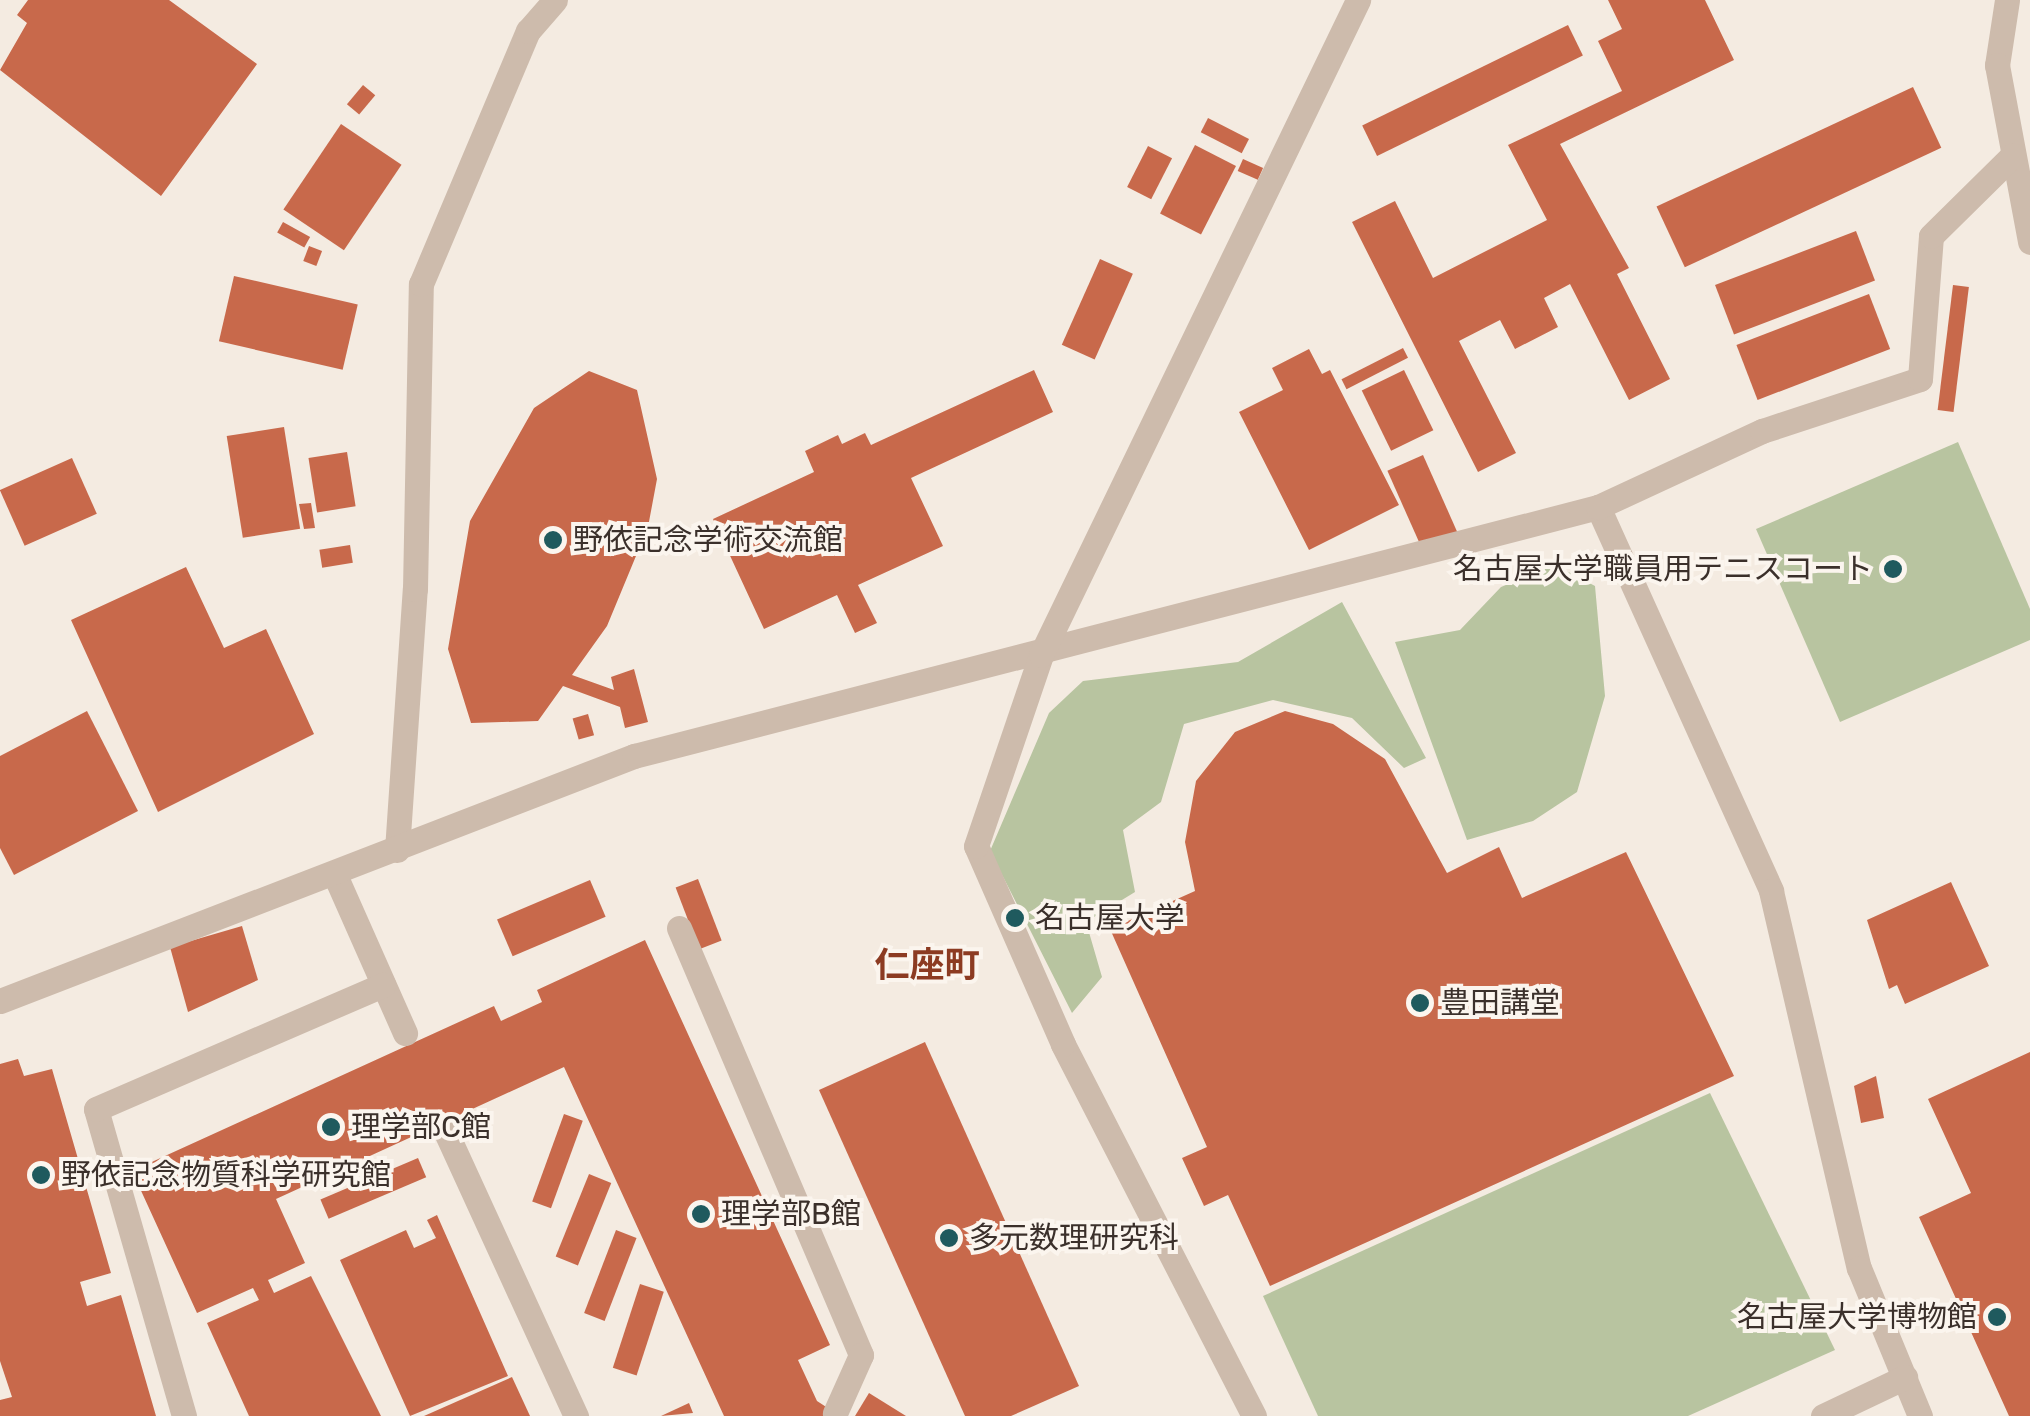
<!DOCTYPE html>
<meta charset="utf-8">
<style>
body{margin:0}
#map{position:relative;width:2030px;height:1416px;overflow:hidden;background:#f4ebe1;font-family:Rubik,"Noto Sans JP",sans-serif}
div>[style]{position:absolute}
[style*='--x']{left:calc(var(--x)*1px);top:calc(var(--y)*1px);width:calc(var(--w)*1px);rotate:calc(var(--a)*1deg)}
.green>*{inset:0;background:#b8c4a0}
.building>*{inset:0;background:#c8694b;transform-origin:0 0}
.minor>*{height:25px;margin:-12.5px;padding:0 12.5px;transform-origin:12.5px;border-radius:12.5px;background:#cdbbac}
.dots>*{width:28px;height:28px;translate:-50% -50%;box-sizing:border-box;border:5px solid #fbf5ee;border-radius:50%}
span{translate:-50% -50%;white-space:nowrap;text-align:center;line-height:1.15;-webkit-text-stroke:8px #fbf5ee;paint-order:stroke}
.poi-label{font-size:30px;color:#3b302b}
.left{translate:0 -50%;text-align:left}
.right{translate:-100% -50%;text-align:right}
.quarter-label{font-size:35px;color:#8c3b22;font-weight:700}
</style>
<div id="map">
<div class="green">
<div style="clip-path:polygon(1958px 442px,2030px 609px,2030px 640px,1840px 722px,1756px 529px)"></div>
<div style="clip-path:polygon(1555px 565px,1595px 586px,1605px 696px,1577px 792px,1533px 821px,1467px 840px,1395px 642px,1460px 630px,1501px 587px)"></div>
<div style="clip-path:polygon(1342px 602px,1426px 758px,1404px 768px,1352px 718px,1273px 700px,1184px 724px,1161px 802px,1123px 830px,1135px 892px,1086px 922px,1102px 977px,1072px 1013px,990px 851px,1049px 713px,1083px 681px,1238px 662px)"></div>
<div style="clip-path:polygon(1710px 1093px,1835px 1350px,1688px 1416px,1318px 1416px,1263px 1296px)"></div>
</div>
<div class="building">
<div style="clip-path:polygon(28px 0,169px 0,257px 64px,161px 196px,0 70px,27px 23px,17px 15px)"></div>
<div style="clip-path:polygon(1608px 0,1705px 0,1734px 60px,1560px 144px,1629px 268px,1617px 274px,1670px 379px,1629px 400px,1570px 284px,1544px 298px,1558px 327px,1515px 349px,1500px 320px,1459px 341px,1516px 453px,1478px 472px,1352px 222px,1395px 201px,1433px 278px,1547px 220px,1508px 145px,1622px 91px,1598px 41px,1622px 29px)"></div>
<div style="left:1568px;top:25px;width:34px;height:229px;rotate:64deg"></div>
<div style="left:363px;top:85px;width:16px;height:25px;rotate:40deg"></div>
<div style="left:1913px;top:87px;width:67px;height:283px;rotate:65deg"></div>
<div style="left:1208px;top:118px;width:46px;height:16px;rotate:27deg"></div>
<div style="left:341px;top:124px;width:73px;height:103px;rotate:34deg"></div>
<div style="left:1195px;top:145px;width:46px;height:77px;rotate:27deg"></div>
<div style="left:1148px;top:146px;width:27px;height:46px;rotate:27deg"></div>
<div style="left:1243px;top:159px;width:22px;height:13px;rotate:24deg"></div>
<div style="left:283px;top:222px;width:31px;height:12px;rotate:29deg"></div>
<div style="left:1856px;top:231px;width:53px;height:151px;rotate:69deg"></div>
<div style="left:309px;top:246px;width:14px;height:16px;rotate:21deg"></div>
<div style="left:1100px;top:259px;width:36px;height:94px;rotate:24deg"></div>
<div style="left:234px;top:276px;width:127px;height:67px;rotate:13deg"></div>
<div style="left:1953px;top:285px;width:16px;height:126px;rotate:7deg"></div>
<div style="left:1869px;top:294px;width:59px;height:142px;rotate:69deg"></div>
<div style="left:1403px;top:348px;width:11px;height:69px;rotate:63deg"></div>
<div style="clip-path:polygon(1309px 349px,1322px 374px,1330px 370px,1399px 505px,1309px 550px,1239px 412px,1283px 390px,1272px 368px)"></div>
<div style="clip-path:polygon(1034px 370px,1053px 412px,911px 478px,943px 546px,858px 585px,877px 623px,855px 633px,837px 595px,764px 629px,713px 519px,814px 472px,805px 451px,838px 435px,842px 444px,865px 433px,871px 445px)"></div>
<div style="left:1404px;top:370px;width:67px;height:47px;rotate:64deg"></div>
<div style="clip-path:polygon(589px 371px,637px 390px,657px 479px,648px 527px,607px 626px,572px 675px,614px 690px,611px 677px,634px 669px,648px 722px,625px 728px,620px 707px,563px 686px,538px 721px,471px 723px,448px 649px,470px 521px,534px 408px)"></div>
<div style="left:284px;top:427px;width:103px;height:58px;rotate:81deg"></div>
<div style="left:347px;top:452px;width:55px;height:39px;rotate:81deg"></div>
<div style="left:1423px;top:455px;width:85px;height:39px;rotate:66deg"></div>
<div style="left:72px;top:458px;width:61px;height:79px;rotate:66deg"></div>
<div style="clip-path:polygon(311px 503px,315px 528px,304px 529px,299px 504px)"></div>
<div style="left:350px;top:545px;width:18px;height:31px;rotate:81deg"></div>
<div style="clip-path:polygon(186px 567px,224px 648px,266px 629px,314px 734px,158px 812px,71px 620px)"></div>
<div style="clip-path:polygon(87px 711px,138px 811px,14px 875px,0 848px,0 756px)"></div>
<div style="clip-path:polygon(1285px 711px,1333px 724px,1385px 759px,1447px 873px,1499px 847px,1522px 898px,1626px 852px,1734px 1076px,1270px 1286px,1228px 1195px,1204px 1206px,1182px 1158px,1207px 1147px,1110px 929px,1195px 891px,1185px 842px,1196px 781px,1235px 732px)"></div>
<div style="left:588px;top:714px;width:22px;height:16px;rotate:74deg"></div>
<div style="left:698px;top:879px;width:66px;height:24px;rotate:69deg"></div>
<div style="left:590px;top:880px;width:40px;height:101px;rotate:67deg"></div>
<div style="clip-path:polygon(1951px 882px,1989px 966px,1905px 1004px,1897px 985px,1889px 989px,1867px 920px)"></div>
<div style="clip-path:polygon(242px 926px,258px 980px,188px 1012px,170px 947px)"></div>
<div style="clip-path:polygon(645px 940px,830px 1345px,798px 1360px,817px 1401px,840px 1416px,724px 1416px,564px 1067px,276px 1199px,305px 1263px,268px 1280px,274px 1293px,311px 1276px,381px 1416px,249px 1416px,207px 1323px,259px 1300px,253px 1288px,197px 1313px,132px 1171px,494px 1006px,501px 1021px,542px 1002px,537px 990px)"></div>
<div style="clip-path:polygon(925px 1042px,1079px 1386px,1011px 1416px,965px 1416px,819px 1090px)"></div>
<div style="clip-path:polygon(2030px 1052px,2030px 1416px,2009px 1416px,1919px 1217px,1971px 1193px,1928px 1099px)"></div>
<div style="clip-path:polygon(18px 1059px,24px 1076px,52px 1069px,111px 1273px,80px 1282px,87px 1306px,121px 1295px,156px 1416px,0 1416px,0 1400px,12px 1397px,0 1361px,0 1064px)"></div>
<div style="clip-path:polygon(1876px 1076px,1884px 1118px,1861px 1123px,1854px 1086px)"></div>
<div style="left:564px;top:1114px;width:20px;height:93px;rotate:20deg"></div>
<div style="left:418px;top:1158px;width:21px;height:106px;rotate:67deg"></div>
<div style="left:589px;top:1174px;width:24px;height:89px;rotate:22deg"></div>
<div style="clip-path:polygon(437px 1215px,508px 1376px,410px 1416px,340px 1260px,406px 1230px,414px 1248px,436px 1238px,427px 1220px)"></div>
<div style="left:616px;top:1230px;width:22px;height:89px;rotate:21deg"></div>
<div style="left:640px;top:1284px;width:25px;height:88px;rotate:18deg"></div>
<div style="clip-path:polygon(512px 1377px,530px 1416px,424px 1416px)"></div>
<div style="clip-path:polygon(869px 1393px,906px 1416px,855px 1416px)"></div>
<div style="clip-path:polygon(689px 1403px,693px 1413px,661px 1416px)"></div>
</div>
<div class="minor">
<div style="--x:2007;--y:0;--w:66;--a:98.7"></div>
<div style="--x:1997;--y:65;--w:180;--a:79.4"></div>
<div style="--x:1598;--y:507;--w:421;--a:65.7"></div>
<div style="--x:1771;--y:891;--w:387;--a:76.9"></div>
<div style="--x:1859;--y:1268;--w:160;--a:67.6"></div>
<div style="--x:397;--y:850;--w:262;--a:-86.1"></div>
<div style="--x:415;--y:589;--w:305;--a:-88.9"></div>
<div style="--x:421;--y:284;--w:275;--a:-67.1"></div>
<div style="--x:528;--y:31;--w:41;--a:-48.9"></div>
<div style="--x:335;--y:875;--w:173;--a:66.1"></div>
<div style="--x:679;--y:928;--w:464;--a:66.9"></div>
<div style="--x:861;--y:1355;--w:64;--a:114.1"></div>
<div style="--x:0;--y:1001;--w:680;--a:-21.13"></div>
<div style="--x:634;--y:756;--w:996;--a:-14.48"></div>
<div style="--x:1598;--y:507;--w:181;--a:-24.9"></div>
<div style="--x:1762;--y:431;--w:166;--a:-18.2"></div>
<div style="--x:1920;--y:379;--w:143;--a:-85.6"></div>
<div style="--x:1931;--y:236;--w:115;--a:-44.6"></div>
<div style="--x:445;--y:1130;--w:315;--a:65.4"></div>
<div style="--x:184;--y:1416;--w:319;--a:-106"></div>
<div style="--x:96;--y:1109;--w:313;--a:-23.4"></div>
<div style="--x:1254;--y:1416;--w:418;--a:-117.2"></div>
<div style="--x:1063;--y:1044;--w:216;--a:-113.7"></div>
<div style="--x:976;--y:846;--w:202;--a:-71.2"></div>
<div style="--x:1041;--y:655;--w:728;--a:-64.17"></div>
<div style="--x:1823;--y:1416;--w:91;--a:-25.4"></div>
</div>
<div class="dots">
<div style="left:553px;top:540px;background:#1f5a5e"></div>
<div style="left:1893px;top:569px;background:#1f5a5e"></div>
<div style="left:1015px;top:918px;background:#1f5a5e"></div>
<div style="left:1420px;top:1003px;background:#1f5a5e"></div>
<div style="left:331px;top:1127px;background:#1f5a5e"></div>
<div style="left:41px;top:1175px;background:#1f5a5e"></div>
<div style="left:701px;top:1214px;background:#1f5a5e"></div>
<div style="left:949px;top:1238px;background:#1f5a5e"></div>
<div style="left:1997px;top:1317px;background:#1f5a5e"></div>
</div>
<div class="poi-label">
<span class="left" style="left:573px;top:540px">野依記念学術交流館</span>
<span class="right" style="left:1873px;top:569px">名古屋大学職員用テニスコート</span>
<span class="left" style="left:1035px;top:918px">名古屋大学</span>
<span class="left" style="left:1440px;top:1003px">豊田講堂</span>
<span class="left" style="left:351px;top:1127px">理学部C館</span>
<span class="left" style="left:61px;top:1175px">野依記念物質科学研究館</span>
<span class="left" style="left:721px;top:1214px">理学部B館</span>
<span class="left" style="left:969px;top:1238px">多元数理研究科</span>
<span class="right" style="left:1977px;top:1317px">名古屋大学博物館</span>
</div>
<div class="quarter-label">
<span style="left:927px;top:965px">仁座町</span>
</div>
</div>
